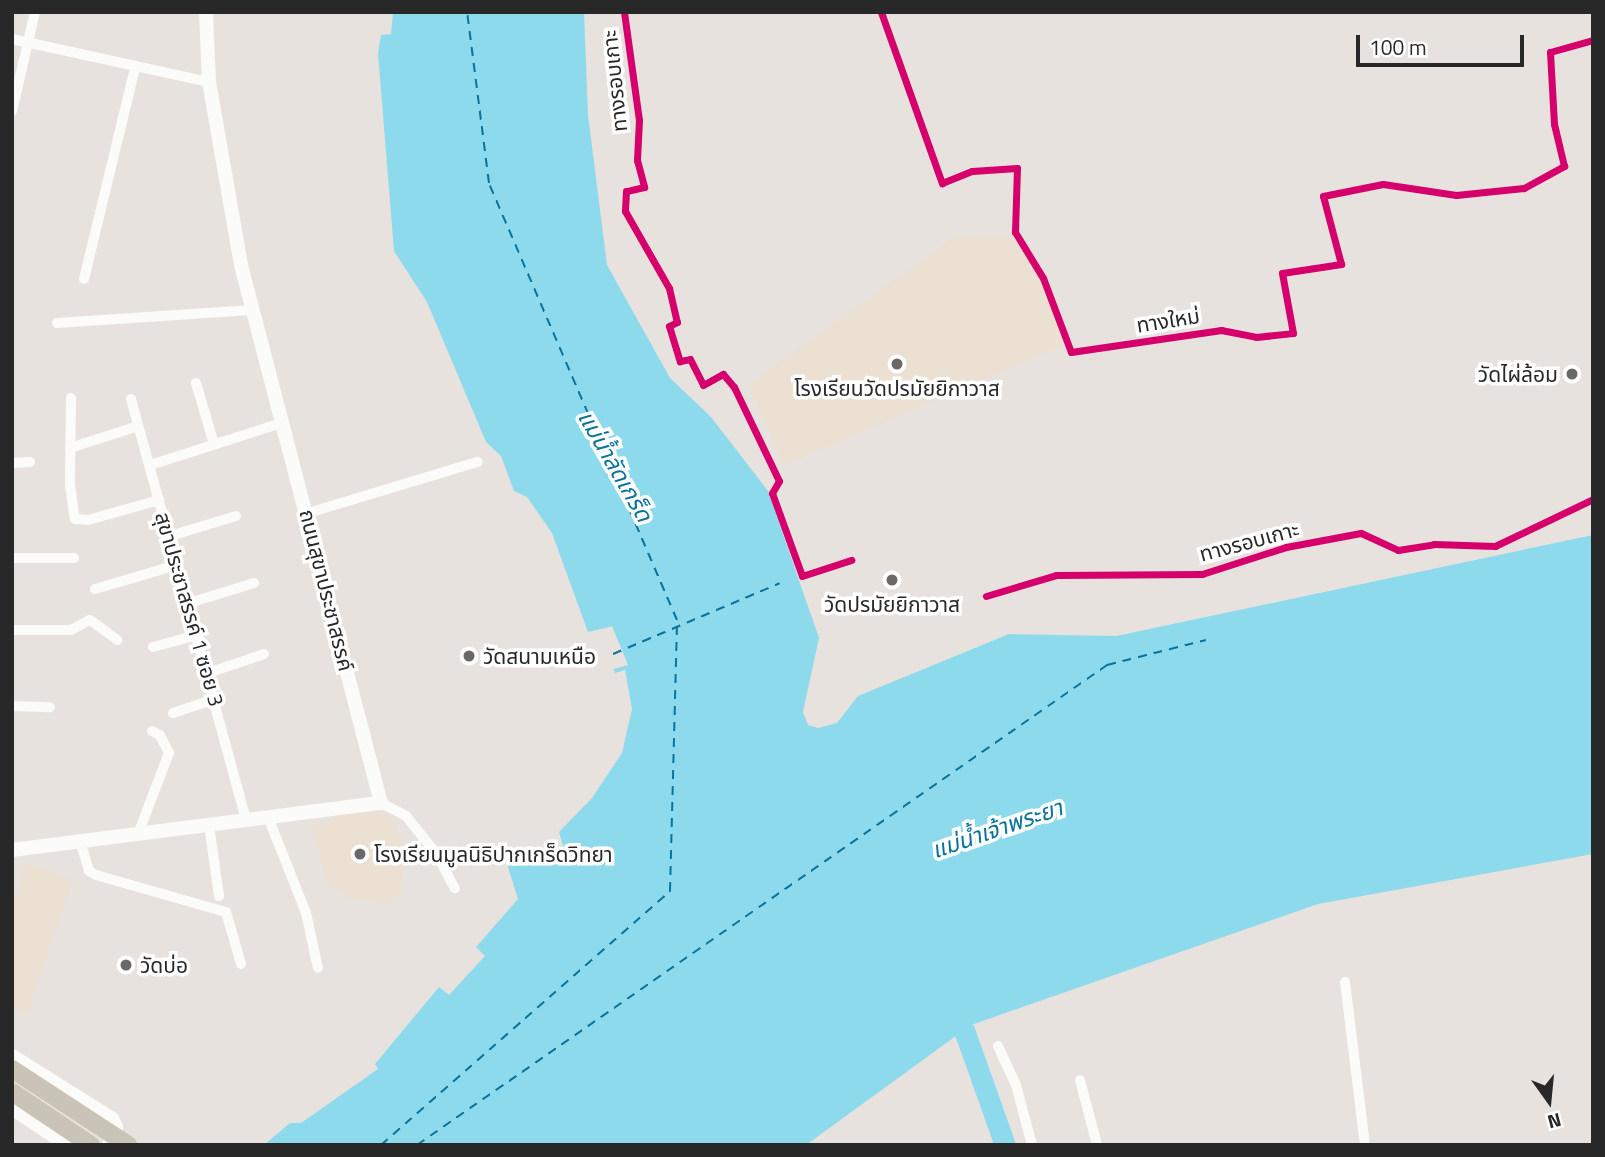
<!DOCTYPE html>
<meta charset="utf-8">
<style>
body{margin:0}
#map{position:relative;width:1605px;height:1157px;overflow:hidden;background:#e7e2dd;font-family:"Titillium Web","Noto Sans Thai",sans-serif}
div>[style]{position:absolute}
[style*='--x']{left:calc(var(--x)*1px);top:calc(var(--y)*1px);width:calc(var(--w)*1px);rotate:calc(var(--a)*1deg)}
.education>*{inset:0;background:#ebe0d1}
.water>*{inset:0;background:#8ddaec}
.pier>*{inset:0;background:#e7e2dd}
.river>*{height:21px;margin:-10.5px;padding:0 10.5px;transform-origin:10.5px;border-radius:10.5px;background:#8ddaec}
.ferry>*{height:2px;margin-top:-1px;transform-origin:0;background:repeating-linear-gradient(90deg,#09739b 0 9px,transparent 0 16px)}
.minor>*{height:10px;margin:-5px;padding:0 5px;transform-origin:5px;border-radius:5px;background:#fbfbfa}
.tertiary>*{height:14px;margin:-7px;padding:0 7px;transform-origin:7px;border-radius:7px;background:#fbfbfa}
.secondary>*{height:16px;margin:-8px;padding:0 8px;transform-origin:8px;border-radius:8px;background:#fbfbfa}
.primary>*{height:18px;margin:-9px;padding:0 9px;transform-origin:9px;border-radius:9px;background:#c9c3b8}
.cycleway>*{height:7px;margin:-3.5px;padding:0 3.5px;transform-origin:3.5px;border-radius:3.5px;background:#d6006c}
.dots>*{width:19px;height:19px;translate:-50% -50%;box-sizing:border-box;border:4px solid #fff;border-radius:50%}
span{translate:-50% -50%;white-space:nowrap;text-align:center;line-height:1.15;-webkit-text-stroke:7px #fff;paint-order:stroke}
.street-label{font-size:21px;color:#282828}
.poi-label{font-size:21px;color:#282828}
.right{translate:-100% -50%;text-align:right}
.left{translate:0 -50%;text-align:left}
.water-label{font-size:23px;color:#09739b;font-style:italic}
.frame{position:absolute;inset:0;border:14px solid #282828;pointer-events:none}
.north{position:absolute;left:1514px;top:1066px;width:70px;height:70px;-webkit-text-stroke:5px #fff;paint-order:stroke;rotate:165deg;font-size:19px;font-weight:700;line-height:28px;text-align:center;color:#282828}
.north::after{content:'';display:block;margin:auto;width:24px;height:32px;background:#282828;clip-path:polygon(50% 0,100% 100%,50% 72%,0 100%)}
.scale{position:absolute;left:1356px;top:35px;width:168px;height:32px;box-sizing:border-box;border:4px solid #282828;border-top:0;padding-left:9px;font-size:21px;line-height:24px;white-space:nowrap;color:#282828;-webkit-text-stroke:5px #fff;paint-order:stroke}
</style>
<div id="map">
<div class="education">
<div style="clip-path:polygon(955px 237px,1023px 238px,1065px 344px,784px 465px,749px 384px)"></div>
<div style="clip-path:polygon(351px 811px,379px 811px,396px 823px,404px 859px,401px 895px,391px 896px,391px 903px,345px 898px,337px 887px,329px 886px,310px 825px,333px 823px,334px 812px)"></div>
<div style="clip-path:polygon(26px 863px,73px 880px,26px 1015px,12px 1006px,12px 893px,17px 894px)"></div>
</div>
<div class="water">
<div style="clip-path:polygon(393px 12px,584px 12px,588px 115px,607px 265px,670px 378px,711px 417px,768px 491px,819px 638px,803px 712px,808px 725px,818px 728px,837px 723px,858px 696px,1009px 634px,1116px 636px,1593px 535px,1593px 854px,1318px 904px,971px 1025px,806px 1145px,264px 1145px,290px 1123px,301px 1123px,378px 1069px,375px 1064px,439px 987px,449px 995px,485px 956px,476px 947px,518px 899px,507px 864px,563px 846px,559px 832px,592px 798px,622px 753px,632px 709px,625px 670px,615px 673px,601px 629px,588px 632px,552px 533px,527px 497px,514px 491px,501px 456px,486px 442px,427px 302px,394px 251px,378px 53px,381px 35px,391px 34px)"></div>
</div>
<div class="pier">
<div style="clip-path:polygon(612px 626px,628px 665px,610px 670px,598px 630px)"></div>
</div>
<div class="river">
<div style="--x:943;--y:1009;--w:30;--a:45"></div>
<div style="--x:964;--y:1030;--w:122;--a:70.4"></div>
</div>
<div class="ferry">
<div style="--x:613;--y:654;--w:181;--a:-23"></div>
<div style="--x:381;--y:1145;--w:385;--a:-41.3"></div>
<div style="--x:670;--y:891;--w:271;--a:-88.5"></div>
<div style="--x:677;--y:620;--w:476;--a:-113.3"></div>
<div style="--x:489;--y:183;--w:172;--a:-97.3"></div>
<div style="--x:417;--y:1145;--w:841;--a:-34.82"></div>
<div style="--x:1107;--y:665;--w:102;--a:-14.2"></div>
</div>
<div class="minor">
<div style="--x:12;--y:39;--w:202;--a:12.3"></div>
<div style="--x:12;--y:111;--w:102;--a:-76.9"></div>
<div style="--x:84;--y:279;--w:217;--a:-76.4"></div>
<div style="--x:57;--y:323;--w:195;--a:-3.8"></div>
<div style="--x:196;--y:383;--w:64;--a:73.6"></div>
<div style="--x:71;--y:398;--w:87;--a:90.7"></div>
<div style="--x:70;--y:485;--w:34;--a:82"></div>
<div style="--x:75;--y:519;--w:13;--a:4"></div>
<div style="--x:88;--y:520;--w:74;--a:-15.7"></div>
<div style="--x:131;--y:399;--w:435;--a:74.7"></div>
<div style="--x:70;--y:448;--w:71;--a:-17.9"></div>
<div style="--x:12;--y:463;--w:18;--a:-3"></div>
<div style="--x:150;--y:465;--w:139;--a:-17.7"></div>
<div style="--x:308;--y:513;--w:177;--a:-16.8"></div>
<div style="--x:170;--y:536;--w:69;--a:-16.9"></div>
<div style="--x:12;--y:558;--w:62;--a:0"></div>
<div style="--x:95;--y:589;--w:85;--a:-16.3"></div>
<div style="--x:189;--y:603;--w:68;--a:-17.1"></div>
<div style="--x:12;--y:630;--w:59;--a:0"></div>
<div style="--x:71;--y:630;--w:21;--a:-28"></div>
<div style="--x:90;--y:620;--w:34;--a:36"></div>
<div style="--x:153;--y:647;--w:46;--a:-15.3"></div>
<div style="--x:208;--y:673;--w:59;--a:-18.7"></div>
<div style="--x:12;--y:706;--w:38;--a:2"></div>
<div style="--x:173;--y:713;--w:44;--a:-18.4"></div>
<div style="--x:381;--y:803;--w:28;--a:27"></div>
<div style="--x:406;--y:816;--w:48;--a:51"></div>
<div style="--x:436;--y:853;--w:40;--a:62"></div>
<div style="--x:268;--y:817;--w:103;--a:68.4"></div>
<div style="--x:306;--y:913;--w:56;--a:77.7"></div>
<div style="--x:209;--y:825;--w:72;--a:82"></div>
<div style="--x:138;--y:834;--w:87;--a:-69.1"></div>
<div style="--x:169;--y:753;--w:20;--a:-117"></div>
<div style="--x:160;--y:735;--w:9;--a:-153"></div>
<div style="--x:80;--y:841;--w:31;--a:73"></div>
<div style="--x:89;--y:871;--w:8;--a:30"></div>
<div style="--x:96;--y:875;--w:135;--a:15.9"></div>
<div style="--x:226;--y:912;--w:54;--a:73.9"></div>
<div style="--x:1345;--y:982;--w:164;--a:83"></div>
<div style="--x:998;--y:1046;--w:43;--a:65.2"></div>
<div style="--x:1016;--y:1085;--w:62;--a:75.1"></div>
<div style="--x:1080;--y:1080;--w:67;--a:75.3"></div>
</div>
<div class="tertiary">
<div style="--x:12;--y:850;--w:372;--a:-7.3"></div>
<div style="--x:381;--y:803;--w:556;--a:-104.59"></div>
<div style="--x:241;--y:265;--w:186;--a:-99.9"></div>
<div style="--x:209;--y:82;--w:70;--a:-92.5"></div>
</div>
<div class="secondary">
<div style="--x:12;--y:1057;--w:117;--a:32.1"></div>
<div style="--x:111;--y:1119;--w:9;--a:63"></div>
<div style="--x:115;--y:1127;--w:19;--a:106"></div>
<div style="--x:12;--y:1107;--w:69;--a:33.7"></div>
</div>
<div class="primary">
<div style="--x:12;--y:1069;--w:139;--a:33.2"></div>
<div style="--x:12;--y:1092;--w:95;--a:33.9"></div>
</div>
<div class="cycleway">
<div style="--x:624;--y:12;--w:109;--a:82.1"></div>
<div style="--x:639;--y:120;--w:40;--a:92.9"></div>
<div style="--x:637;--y:160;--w:28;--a:75"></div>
<div style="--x:644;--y:187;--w:18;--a:167"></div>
<div style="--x:626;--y:191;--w:20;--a:93"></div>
<div style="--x:625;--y:211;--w:89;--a:60.3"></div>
<div style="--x:669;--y:288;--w:35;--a:77"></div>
<div style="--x:677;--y:322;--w:9;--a:153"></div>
<div style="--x:669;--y:326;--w:37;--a:73"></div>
<div style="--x:680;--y:361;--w:10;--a:-11"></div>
<div style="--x:690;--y:359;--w:29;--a:63"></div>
<div style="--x:703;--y:385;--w:23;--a:-29"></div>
<div style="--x:723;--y:374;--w:17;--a:50"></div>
<div style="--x:734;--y:387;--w:104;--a:64.4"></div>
<div style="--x:779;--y:481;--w:14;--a:120"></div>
<div style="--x:772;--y:493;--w:88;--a:70.1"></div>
<div style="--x:802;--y:576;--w:52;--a:-18.1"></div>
<div style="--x:881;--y:12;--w:182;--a:70.4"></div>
<div style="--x:942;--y:183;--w:32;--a:-22"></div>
<div style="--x:972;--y:171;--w:45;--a:-3.8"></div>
<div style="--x:1017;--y:168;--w:64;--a:91.8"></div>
<div style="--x:1015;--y:232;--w:54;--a:58.7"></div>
<div style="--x:1043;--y:278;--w:79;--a:69.3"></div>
<div style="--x:1071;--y:352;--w:152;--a:-8.3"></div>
<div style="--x:1221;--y:330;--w:36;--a:11"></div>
<div style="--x:1256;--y:337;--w:37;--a:-6"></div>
<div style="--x:1293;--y:333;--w:61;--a:-100.4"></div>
<div style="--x:1282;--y:273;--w:60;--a:-8.7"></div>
<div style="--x:1341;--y:264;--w:70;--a:-104.8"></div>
<div style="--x:1323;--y:196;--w:61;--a:-11.3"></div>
<div style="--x:1383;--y:184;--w:74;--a:8.6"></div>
<div style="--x:1456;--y:195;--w:68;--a:-5.9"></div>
<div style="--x:1524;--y:188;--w:46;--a:-28.8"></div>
<div style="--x:1564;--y:166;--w:43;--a:-103.4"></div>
<div style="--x:1554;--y:124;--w:72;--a:-93.2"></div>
<div style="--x:1550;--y:52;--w:45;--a:-15.6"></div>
<div style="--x:986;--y:596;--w:73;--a:-16.7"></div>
<div style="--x:1056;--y:575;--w:146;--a:-0.4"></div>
<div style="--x:1202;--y:574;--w:88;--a:-17.8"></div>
<div style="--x:1286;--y:547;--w:76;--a:-10.6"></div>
<div style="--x:1361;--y:533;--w:41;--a:24.7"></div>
<div style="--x:1398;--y:550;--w:36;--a:-9"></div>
<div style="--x:1434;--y:544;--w:61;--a:1.9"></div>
<div style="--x:1495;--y:546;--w:109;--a:-25.6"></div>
</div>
<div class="dots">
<div style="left:897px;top:364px;background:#6b6967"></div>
<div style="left:1572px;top:374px;background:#6b6967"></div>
<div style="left:892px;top:580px;background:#6b6967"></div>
<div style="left:469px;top:656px;background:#6b6967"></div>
<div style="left:360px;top:854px;background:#6b6967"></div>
<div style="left:126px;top:965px;background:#6b6967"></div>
</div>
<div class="street-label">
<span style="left:614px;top:81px;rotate:-96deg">ทางรอบเกาะ</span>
<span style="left:1168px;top:320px;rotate:-9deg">ทางใหม่</span>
<span style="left:1249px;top:541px;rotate:-15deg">ทางรอบเกาะ</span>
<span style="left:327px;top:590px;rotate:76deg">ถนนสุขาประชาสรรค์</span>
<span style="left:190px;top:609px;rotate:74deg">สุขาประชาสรรค์ 1 ซอย 3</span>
</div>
<div class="poi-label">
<span class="right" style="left:1558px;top:374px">วัดไผ่ล้อม</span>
<span style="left:897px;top:388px">โรงเรียนวัดปรมัยยิกาวาส</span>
<span style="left:892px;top:604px">วัดปรมัยยิกาวาส</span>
<span class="left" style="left:483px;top:656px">วัดสนามเหนือ</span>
<span class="left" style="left:374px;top:854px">โรงเรียนมูลนิธิปากเกร็ดวิทยา</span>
<span class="left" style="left:140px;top:965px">วัดบ่อ</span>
</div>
<div class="water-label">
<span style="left:615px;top:466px;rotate:60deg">แม่น้ำลัดเกร็ด</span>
<span style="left:997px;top:829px;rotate:-19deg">แม่น้ำเจ้าพระยา</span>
</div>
<div class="frame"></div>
<div class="north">N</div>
<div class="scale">100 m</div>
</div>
